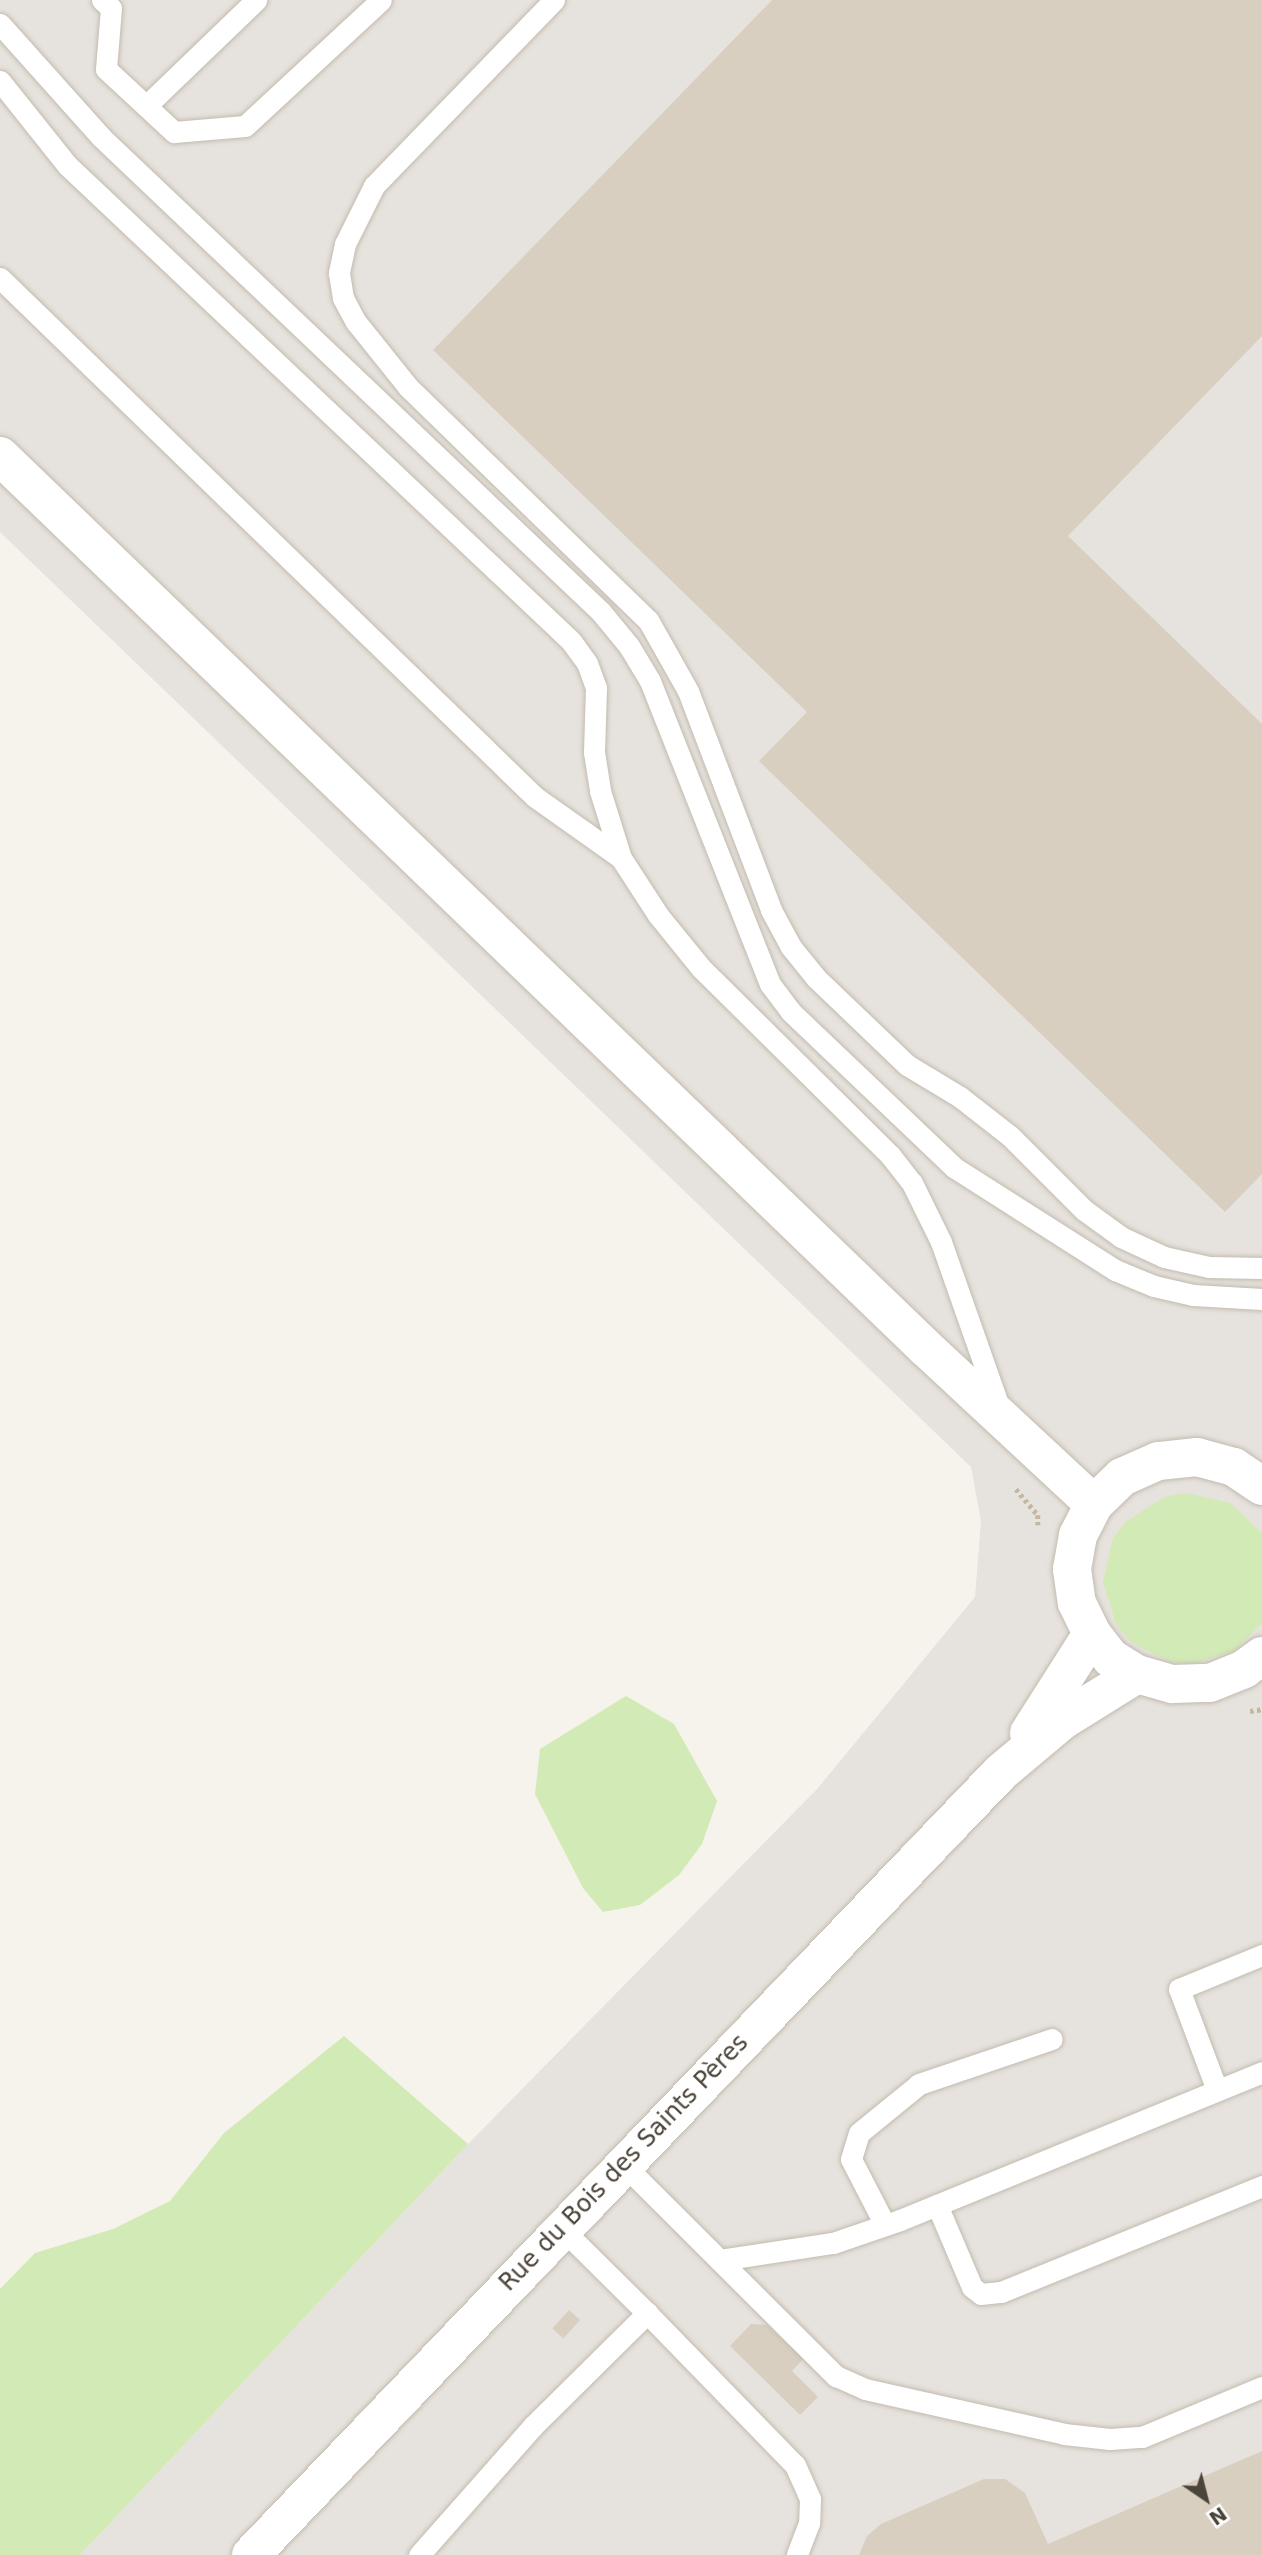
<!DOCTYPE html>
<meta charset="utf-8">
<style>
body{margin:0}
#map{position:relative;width:1262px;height:2555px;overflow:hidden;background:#f6f3ec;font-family:"DejaVu Sans",sans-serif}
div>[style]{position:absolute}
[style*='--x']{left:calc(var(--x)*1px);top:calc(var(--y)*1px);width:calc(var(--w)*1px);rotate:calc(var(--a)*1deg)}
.industrial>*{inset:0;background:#e6e2dd}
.green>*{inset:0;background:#d2eab5}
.building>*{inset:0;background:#d8cfc1;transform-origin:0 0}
.path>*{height:4.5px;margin-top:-2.25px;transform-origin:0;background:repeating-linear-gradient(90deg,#c4b79f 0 3.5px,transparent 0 7px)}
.roads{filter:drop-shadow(0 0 2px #c2bbae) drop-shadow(0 0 2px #c2bbae)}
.service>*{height:21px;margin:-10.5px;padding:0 10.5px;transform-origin:10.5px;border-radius:10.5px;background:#fff}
.tertiary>*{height:38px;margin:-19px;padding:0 19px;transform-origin:19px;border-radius:19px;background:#fff}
span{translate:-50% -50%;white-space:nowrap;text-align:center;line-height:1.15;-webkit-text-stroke:7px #fff;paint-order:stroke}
.street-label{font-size:24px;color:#4b4439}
.north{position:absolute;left:1171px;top:2464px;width:70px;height:70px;-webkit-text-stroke:5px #fff;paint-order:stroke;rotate:145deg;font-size:19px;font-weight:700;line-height:28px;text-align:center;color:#4b4439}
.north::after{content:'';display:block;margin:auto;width:24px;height:32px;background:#4b4439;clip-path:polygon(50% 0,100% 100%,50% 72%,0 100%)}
</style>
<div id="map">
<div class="industrial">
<div style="clip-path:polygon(0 0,1262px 0,1262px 2555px,80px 2555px,468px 2144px,818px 1788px,975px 1597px,981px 1521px,971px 1467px,0 532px)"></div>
</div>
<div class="green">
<div style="clip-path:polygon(1186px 1493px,1230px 1503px,1262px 1533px,1262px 1623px,1234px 1651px,1192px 1664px,1170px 1662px,1131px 1642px,1116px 1624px,1103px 1582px,1113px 1538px,1127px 1521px,1164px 1497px)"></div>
<div style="clip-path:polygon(626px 1696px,674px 1724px,717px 1801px,702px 1844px,679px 1875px,640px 1905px,603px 1912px,583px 1888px,535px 1794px,540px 1749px)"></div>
<div style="clip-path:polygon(344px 2036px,468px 2144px,80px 2555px,0 2555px,0 2289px,35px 2253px,113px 2229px,170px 2201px,224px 2133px)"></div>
</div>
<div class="building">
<div style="clip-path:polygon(772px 0,1262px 0,1262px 336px,1068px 536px,1262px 724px,1262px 1174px,1225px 1212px,759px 761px,807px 712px,433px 350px)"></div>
<div style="left:569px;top:2310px;width:15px;height:25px;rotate:42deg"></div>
<div style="clip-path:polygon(751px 2324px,767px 2325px,803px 2359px,792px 2371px,818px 2397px,800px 2415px,730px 2346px)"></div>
<div style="clip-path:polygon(1262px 2451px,1262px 2555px,859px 2555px,867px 2536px,881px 2524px,984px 2479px,1005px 2479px,1025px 2493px,1048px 2544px)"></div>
</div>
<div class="path">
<div style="--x:1016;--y:1489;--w:34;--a:50"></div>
<div style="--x:1038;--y:1515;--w:10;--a:90"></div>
<div style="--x:1250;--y:1711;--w:12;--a:-9"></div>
</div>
<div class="roads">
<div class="service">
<div style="--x:102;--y:0;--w:12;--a:42"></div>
<div style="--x:111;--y:8;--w:61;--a:94.7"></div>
<div style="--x:106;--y:69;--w:93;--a:42.8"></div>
<div style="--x:174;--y:132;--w:71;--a:-4.8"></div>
<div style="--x:245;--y:126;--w:185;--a:-42.8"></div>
<div style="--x:554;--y:0;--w:259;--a:134.1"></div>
<div style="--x:374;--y:186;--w:65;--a:116.6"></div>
<div style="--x:345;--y:244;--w:30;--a:102"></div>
<div style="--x:339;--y:273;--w:25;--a:81"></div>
<div style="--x:343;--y:298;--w:27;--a:62"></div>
<div style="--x:356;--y:322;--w:83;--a:51.3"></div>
<div style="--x:408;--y:387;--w:334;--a:44.2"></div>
<div style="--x:648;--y:620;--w:81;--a:60.6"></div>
<div style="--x:688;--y:691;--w:234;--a:69.2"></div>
<div style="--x:771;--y:910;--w:42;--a:61.6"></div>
<div style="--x:791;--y:947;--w:40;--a:51"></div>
<div style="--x:816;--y:978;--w:126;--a:43.7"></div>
<div style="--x:907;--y:1065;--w:62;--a:31.1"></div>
<div style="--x:960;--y:1097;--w:63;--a:38"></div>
<div style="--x:1010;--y:1136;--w:105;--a:45"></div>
<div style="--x:1084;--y:1210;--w:46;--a:36.1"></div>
<div style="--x:1121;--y:1237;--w:47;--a:24.9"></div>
<div style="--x:1164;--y:1257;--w:46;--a:12.5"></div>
<div style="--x:1209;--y:1267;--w:53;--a:1.1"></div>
<div style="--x:0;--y:24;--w:152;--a:48.2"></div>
<div style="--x:101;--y:137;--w:690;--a:43.53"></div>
<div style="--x:601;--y:612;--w:44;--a:50.5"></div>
<div style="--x:629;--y:646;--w:41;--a:59"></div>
<div style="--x:650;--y:681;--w:326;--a:68.4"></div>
<div style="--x:770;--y:984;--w:35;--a:53"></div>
<div style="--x:791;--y:1012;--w:226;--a:43.6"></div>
<div style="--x:955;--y:1168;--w:190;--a:32.5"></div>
<div style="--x:1115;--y:1270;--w:42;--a:22.3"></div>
<div style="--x:1154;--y:1286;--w:40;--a:13"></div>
<div style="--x:1193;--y:1295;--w:69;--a:3.3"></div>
<div style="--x:0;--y:81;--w:107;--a:51.4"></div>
<div style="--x:67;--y:165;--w:693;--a:43.36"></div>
<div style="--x:571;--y:641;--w:27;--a:54"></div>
<div style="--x:587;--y:663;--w:27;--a:70"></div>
<div style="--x:596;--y:688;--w:64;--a:91.8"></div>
<div style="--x:594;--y:752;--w:39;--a:81"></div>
<div style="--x:600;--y:791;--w:70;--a:72.6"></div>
<div style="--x:621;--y:858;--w:68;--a:57"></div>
<div style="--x:658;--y:915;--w:68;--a:50.9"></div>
<div style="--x:701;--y:968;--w:266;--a:44.7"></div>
<div style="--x:890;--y:1155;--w:36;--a:52"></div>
<div style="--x:912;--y:1183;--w:66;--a:63.8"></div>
<div style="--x:941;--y:1242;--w:172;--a:70.6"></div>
<div style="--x:146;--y:106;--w:153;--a:-43.9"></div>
<div style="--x:0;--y:278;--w:745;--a:44.13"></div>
<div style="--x:535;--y:797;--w:105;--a:35.3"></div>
<div style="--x:1217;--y:2090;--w:108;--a:-110.6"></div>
<div style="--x:1179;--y:1989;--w:90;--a:-22.3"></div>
<div style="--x:623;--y:2164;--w:301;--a:44.9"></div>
<div style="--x:836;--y:2376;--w:32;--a:24"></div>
<div style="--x:865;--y:2389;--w:204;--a:12.7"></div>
<div style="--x:1064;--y:2434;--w:46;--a:6.2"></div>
<div style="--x:1110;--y:2439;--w:32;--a:-4"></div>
<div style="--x:1142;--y:2437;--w:130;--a:-22.6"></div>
<div style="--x:937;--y:2205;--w:89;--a:66.9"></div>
<div style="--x:972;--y:2287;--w:11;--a:38"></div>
<div style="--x:981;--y:2294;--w:20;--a:-6"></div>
<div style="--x:1001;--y:2292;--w:282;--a:-22.1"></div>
<div style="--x:885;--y:2225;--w:74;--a:-117.3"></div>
<div style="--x:851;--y:2159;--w:27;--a:-73"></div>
<div style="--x:859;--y:2133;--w:77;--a:-39.2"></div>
<div style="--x:919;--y:2084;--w:140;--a:-18.7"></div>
<div style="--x:720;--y:2260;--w:114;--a:-8.6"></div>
<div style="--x:833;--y:2243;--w:71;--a:-18.9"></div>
<div style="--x:900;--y:2220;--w:391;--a:-22.2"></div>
<div style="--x:647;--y:2313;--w:212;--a:45.8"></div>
<div style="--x:795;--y:2465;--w:37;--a:66"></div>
<div style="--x:810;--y:2499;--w:24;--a:92"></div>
<div style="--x:809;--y:2523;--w:34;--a:111"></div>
<div style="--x:419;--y:2555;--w:172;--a:-48.5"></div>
<div style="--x:533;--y:2426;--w:161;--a:-44.7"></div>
<div style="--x:647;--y:2313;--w:121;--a:-135.3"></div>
</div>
<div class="tertiary">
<div style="--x:0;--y:456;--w:1286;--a:43.93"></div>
<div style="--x:926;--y:1348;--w:229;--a:42.9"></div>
<div style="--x:1262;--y:1486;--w:34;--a:-146"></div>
<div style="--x:1234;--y:1467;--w:38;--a:-165"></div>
<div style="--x:1197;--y:1457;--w:39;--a:174"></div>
<div style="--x:1158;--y:1461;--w:39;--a:156"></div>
<div style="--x:1122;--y:1477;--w:39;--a:136"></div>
<div style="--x:1094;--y:1504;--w:35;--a:117"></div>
<div style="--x:1078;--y:1535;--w:35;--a:100"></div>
<div style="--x:1072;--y:1569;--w:34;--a:82"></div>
<div style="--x:1077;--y:1603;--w:34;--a:64"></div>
<div style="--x:1092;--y:1634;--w:31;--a:52"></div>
<div style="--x:1111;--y:1658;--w:31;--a:32"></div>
<div style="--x:1137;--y:1674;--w:37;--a:16"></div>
<div style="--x:1173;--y:1684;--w:37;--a:-2"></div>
<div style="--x:1210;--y:1683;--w:37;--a:-22"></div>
<div style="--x:1244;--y:1669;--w:22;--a:-36"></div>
<div style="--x:1029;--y:1733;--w:117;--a:-57.5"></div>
<div style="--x:251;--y:2555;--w:1083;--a:-46.23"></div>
<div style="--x:1000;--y:1773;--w:82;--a:-40.1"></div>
<div style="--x:1063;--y:1720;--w:87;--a:-31.9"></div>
</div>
</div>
<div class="street-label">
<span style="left:624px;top:2163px;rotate:-46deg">Rue du Bois des Saints Pères</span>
</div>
<div class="north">N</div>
</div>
